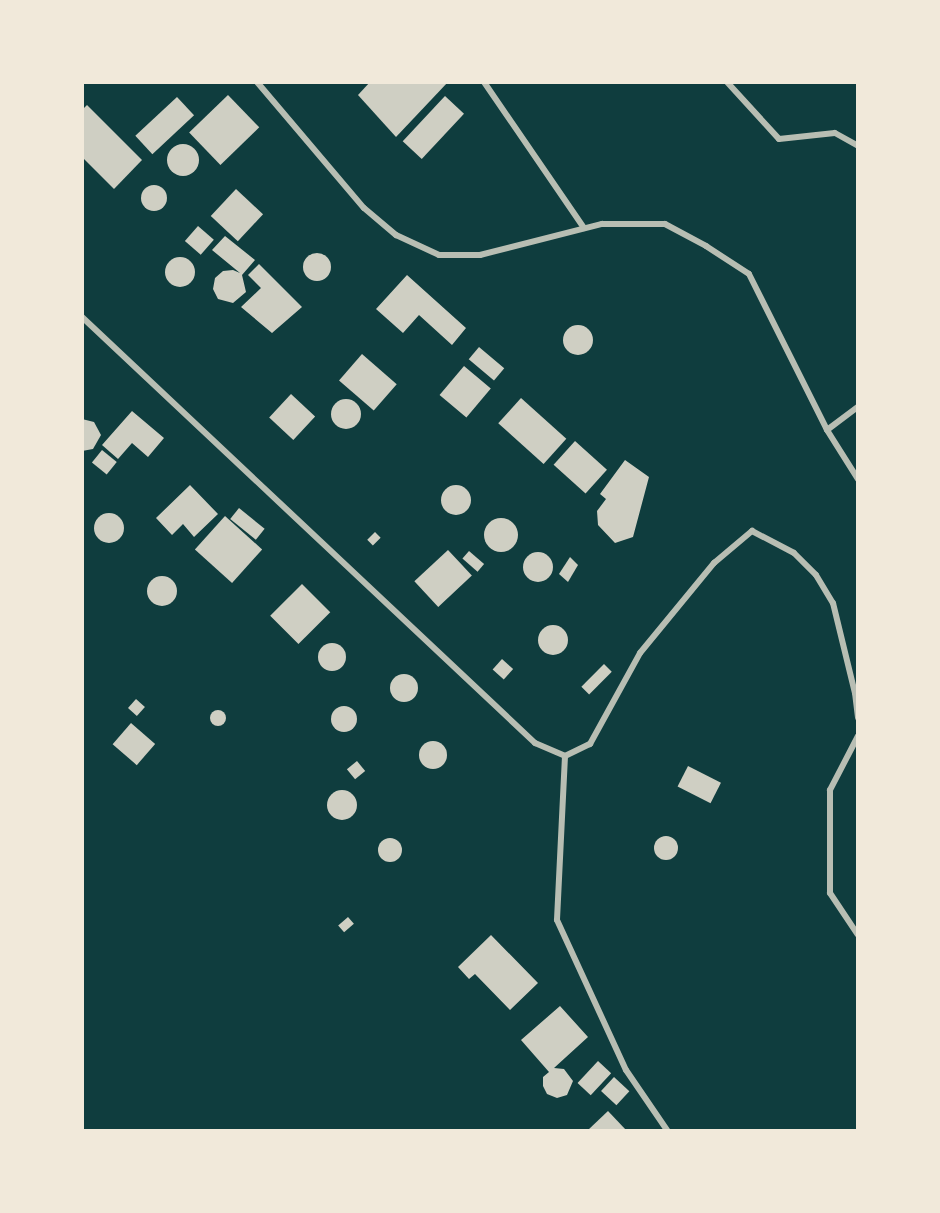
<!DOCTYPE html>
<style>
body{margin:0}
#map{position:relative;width:940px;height:1213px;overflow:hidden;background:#0f3d3e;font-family:"Noto Sans",sans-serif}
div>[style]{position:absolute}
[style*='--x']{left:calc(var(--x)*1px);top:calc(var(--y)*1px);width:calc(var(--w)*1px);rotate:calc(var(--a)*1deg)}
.building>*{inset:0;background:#cfcfc3;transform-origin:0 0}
.round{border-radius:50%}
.minor>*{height:6px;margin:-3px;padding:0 3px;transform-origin:3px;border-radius:3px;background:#b8beb3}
span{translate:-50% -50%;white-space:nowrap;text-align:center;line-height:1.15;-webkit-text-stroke:4.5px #f1e9da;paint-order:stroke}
.frame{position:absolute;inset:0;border:84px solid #f1e9da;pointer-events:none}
</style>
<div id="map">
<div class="building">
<div style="clip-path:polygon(370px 82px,448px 82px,396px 137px,358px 95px)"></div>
<div style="left:228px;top:95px;width:45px;height:54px;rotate:46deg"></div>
<div style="left:445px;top:96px;width:26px;height:62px;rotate:43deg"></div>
<div style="left:177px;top:97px;width:25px;height:57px;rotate:47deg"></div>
<div style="clip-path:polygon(87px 105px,142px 160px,114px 189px,82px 157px,82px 110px)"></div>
<div class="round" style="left:167px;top:144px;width:32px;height:32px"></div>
<div class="round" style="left:141px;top:185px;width:26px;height:26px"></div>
<div style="left:236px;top:189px;width:37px;height:37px;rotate:43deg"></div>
<div style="left:198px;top:226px;width:21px;height:20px;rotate:41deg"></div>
<div style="clip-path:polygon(225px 236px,255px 260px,242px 275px,246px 292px,233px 303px,218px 299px,213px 289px,215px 278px,223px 271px,233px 270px,240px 273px,212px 250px)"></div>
<div class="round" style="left:303px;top:253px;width:28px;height:28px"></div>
<div class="round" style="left:165px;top:257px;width:30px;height:30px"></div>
<div style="clip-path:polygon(259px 264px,302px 307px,272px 333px,241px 307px,261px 288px,248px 275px)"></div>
<div style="clip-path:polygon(407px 275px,466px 328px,452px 345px,419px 315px,403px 333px,376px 309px)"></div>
<div class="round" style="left:563px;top:325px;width:30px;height:30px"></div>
<div style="left:479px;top:347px;width:33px;height:16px;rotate:40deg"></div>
<div style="left:362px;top:354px;width:46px;height:35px;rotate:41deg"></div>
<div style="left:464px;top:366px;width:35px;height:38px;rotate:40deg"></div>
<div style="left:291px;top:394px;width:33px;height:32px;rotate:43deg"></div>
<div style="left:521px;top:398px;width:61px;height:34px;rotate:42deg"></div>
<div class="round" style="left:331px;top:399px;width:30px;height:30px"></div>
<div style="clip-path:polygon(132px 411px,164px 438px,148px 457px,132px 443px,118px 459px,102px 445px)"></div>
<div style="clip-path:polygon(82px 419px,94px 422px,101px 435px,93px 449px,82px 451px)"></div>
<div style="left:575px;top:441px;width:43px;height:32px;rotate:42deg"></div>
<div style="left:102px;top:450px;width:19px;height:16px;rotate:39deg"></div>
<div style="clip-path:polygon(625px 460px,649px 477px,633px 537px,615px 543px,598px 525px,597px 511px,606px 499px,600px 494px)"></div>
<div class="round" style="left:441px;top:485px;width:30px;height:30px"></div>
<div style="clip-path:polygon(190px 485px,218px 514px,194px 537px,183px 524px,172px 535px,156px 518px)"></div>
<div style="left:239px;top:508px;width:33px;height:14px;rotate:39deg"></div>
<div class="round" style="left:94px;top:513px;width:30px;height:30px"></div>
<div style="left:225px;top:516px;width:50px;height:45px;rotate:42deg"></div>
<div class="round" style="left:484px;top:518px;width:34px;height:34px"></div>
<div style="left:375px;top:532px;width:8px;height:11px;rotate:45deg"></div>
<div style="left:448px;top:550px;width:35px;height:46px;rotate:47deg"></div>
<div style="left:469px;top:551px;width:20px;height:10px;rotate:41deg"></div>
<div class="round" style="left:523px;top:552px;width:30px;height:30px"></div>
<div style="clip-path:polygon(570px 557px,578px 565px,568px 582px,559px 574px)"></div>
<div class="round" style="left:147px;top:576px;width:30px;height:30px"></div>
<div style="left:302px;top:584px;width:40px;height:45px;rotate:45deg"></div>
<div class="round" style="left:538px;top:625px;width:30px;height:30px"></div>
<div class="round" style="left:318px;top:643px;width:28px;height:28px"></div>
<div style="left:502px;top:659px;width:15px;height:14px;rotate:42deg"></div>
<div style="left:604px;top:664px;width:11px;height:32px;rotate:45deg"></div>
<div class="round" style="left:390px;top:674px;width:28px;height:28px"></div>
<div style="left:136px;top:699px;width:12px;height:12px;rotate:42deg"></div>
<div class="round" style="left:331px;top:706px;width:26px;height:26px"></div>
<div class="round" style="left:210px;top:710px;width:16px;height:16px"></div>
<div style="left:131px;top:723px;width:32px;height:28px;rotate:41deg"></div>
<div class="round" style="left:419px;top:741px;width:28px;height:28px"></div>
<div style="left:357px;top:761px;width:13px;height:13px;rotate:51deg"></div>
<div style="left:688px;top:766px;width:37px;height:23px;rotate:27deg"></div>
<div class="round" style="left:327px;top:790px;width:30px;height:30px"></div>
<div class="round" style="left:654px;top:836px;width:24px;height:24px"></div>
<div class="round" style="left:378px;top:838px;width:24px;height:24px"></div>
<div style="left:348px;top:917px;width:9px;height:13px;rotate:49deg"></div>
<div style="clip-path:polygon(491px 935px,538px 983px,510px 1010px,475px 974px,469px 979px,458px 967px)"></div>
<div style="clip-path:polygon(560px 1006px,588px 1037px,554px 1068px,564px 1069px,573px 1081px,567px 1095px,557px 1098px,547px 1094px,543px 1086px,543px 1077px,549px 1072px,521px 1040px)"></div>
<div style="left:598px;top:1061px;width:18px;height:30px;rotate:43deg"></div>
<div style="left:614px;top:1077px;width:21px;height:19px;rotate:43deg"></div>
<div style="clip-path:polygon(608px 1111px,626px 1130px,588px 1130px)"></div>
</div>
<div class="minor">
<div style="--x:257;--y:82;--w:165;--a:49.7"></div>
<div style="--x:364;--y:208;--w:42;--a:40.2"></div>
<div style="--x:396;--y:235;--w:47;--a:24.9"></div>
<div style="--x:439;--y:255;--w:41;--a:0"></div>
<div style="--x:480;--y:255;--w:126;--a:-14.3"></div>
<div style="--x:602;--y:224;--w:63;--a:0"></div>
<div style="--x:665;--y:224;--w:47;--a:28.2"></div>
<div style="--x:706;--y:246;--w:51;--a:33.1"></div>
<div style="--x:749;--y:274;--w:174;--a:63.4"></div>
<div style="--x:827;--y:430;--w:58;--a:57.7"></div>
<div style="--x:484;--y:82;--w:177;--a:55.6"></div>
<div style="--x:727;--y:82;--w:77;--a:47.6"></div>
<div style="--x:779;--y:139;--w:56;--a:-6.1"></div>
<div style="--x:835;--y:133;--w:26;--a:29"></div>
<div style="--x:82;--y:317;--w:622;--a:43.24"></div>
<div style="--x:535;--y:743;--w:33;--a:23"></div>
<div style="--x:565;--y:756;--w:28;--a:-26"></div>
<div style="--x:590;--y:744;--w:104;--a:-61.2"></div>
<div style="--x:640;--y:653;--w:117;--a:-50.6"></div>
<div style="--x:714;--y:563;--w:50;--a:-40.1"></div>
<div style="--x:752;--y:531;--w:47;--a:27.6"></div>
<div style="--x:794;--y:553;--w:31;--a:45"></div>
<div style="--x:816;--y:575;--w:33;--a:59"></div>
<div style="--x:833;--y:603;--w:93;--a:76.3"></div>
<div style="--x:855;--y:693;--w:25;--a:83"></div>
<div style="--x:827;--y:430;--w:39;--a:-37"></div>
<div style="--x:858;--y:736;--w:61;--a:117.4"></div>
<div style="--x:830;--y:790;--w:103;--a:90"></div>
<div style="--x:830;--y:893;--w:50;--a:56.3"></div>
<div style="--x:565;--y:756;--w:164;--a:92.8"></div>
<div style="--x:557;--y:920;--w:165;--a:65.3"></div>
<div style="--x:626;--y:1070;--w:73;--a:55.7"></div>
</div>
<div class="frame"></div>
</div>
